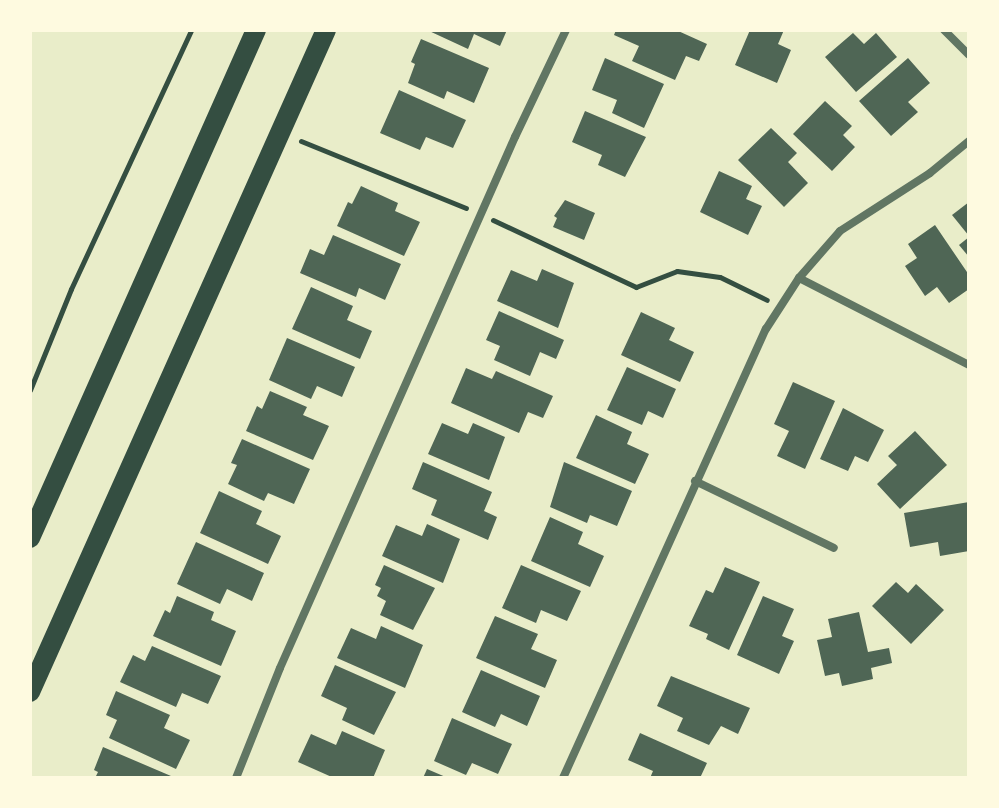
<!DOCTYPE html>
<style>
body{margin:0}
#map{position:relative;width:999px;height:808px;overflow:hidden;background:#e9edc9;font-family:"Titillium Web",sans-serif}
div>[style]{position:absolute}
[style*='--x']{left:calc(var(--x)*1px);top:calc(var(--y)*1px);width:calc(var(--w)*1px);rotate:calc(var(--a)*1deg)}
.building>*{inset:0;background:#4f6655}
.path>*{height:5px;margin:-2.5px;padding:0 2.5px;transform-origin:2.5px;border-radius:2.5px;background:#344e41}
.minor>*{height:8px;margin:-4px;padding:0 4px;transform-origin:4px;border-radius:4px;background:#617663}
.primary>*{height:20px;margin:-10px;padding:0 10px;transform-origin:10px;border-radius:10px;background:#344e41}
span{translate:-50% -50%;white-space:nowrap;text-align:center;line-height:1.15;-webkit-text-stroke:8px #fefae0;paint-order:stroke}
.frame{position:absolute;inset:0;border:32px solid #fefae0;pointer-events:none}
</style>
<div id="map">
<div class="building">
<div style="clip-path:polygon(427px 30px,507px 30px,500px 46px,474px 34px,468px 49px)"></div>
<div style="clip-path:polygon(616px 30px,676px 30px,707px 44px,699px 61px,686px 56px,675px 80px,632px 61px,639px 46px,614px 35px)"></div>
<div style="clip-path:polygon(750px 30px,784px 30px,778px 44px,791px 50px,777px 83px,735px 65px)"></div>
<div style="clip-path:polygon(853px 33px,864px 44px,876px 33px,897px 57px,856px 92px,825px 57px)"></div>
<div style="clip-path:polygon(421px 39px,489px 68px,474px 103px,447px 91px,444px 99px,408px 83px,415px 64px,411px 62px)"></div>
<div style="clip-path:polygon(605px 58px,664px 84px,644px 128px,612px 113px,617px 100px,592px 90px)"></div>
<div style="clip-path:polygon(908px 58px,930px 83px,908px 102px,918px 112px,891px 136px,859px 101px)"></div>
<div style="clip-path:polygon(399px 90px,466px 120px,453px 148px,426px 137px,420px 150px,380px 133px)"></div>
<div style="clip-path:polygon(825px 101px,852px 126px,843px 135px,855px 147px,832px 171px,793px 134px)"></div>
<div style="clip-path:polygon(585px 111px,646px 137px,625px 177px,598px 165px,602px 155px,572px 142px)"></div>
<div style="clip-path:polygon(771px 128px,797px 153px,788px 162px,808px 183px,784px 207px,738px 160px)"></div>
<div style="clip-path:polygon(719px 171px,752px 186px,746px 199px,762px 206px,748px 235px,700px 212px)"></div>
<div style="clip-path:polygon(361px 186px,398px 203px,395px 211px,420px 222px,404px 256px,337px 226px,348px 202px,352px 204px)"></div>
<div style="clip-path:polygon(565px 200px,595px 213px,584px 240px,553px 227px,557px 218px,554px 216px)"></div>
<div style="clip-path:polygon(969px 202px,969px 236px,952px 215px)"></div>
<div style="clip-path:polygon(935px 225px,969px 275px,969px 289px,949px 303px,937px 287px,925px 296px,905px 266px,917px 258px,908px 244px)"></div>
<div style="clip-path:polygon(333px 235px,401px 264px,385px 300px,359px 288px,356px 297px,300px 273px,310px 249px,324px 255px)"></div>
<div style="clip-path:polygon(969px 237px,969px 257px,959px 245px)"></div>
<div style="clip-path:polygon(542px 269px,574px 283px,558px 328px,497px 301px,511px 270px,537px 281px)"></div>
<div style="clip-path:polygon(311px 287px,353px 306px,347px 320px,372px 331px,360px 359px,292px 329px)"></div>
<div style="clip-path:polygon(499px 311px,564px 340px,556px 359px,540px 352px,530px 376px,494px 360px,500px 346px,486px 340px)"></div>
<div style="clip-path:polygon(641px 312px,675px 328px,669px 340px,694px 352px,680px 382px,621px 355px)"></div>
<div style="clip-path:polygon(287px 338px,355px 367px,342px 397px,317px 386px,311px 399px,269px 380px)"></div>
<div style="clip-path:polygon(627px 367px,676px 389px,663px 418px,648px 411px,642px 425px,607px 410px)"></div>
<div style="clip-path:polygon(466px 368px,492px 379px,496px 371px,553px 396px,543px 418px,528px 412px,519px 433px,451px 403px)"></div>
<div style="clip-path:polygon(793px 382px,835px 401px,805px 469px,777px 456px,789px 431px,774px 424px)"></div>
<div style="clip-path:polygon(270px 391px,307px 407px,303px 415px,329px 426px,313px 460px,246px 431px,257px 406px,262px 409px)"></div>
<div style="clip-path:polygon(843px 408px,884px 430px,868px 462px,855px 456px,848px 471px,820px 459px)"></div>
<div style="clip-path:polygon(596px 415px,632px 432px,627px 444px,649px 454px,635px 484px,576px 458px)"></div>
<div style="clip-path:polygon(442px 423px,468px 434px,473px 423px,505px 437px,489px 480px,428px 454px)"></div>
<div style="clip-path:polygon(915px 431px,947px 465px,900px 509px,877px 484px,897px 465px,888px 456px)"></div>
<div style="clip-path:polygon(242px 439px,310px 469px,294px 504px,268px 493px,264px 501px,228px 484px,237px 465px,231px 463px)"></div>
<div style="clip-path:polygon(423px 462px,492px 492px,484px 511px,497px 517px,488px 540px,431px 515px,437px 500px,412px 489px)"></div>
<div style="clip-path:polygon(564px 462px,632px 491px,617px 526px,590px 515px,587px 523px,550px 507px)"></div>
<div style="clip-path:polygon(219px 491px,262px 511px,256px 524px,281px 536px,268px 564px,200px 533px)"></div>
<div style="clip-path:polygon(969px 502px,969px 551px,940px 556px,938px 542px,910px 547px,904px 513px)"></div>
<div style="clip-path:polygon(550px 517px,583px 532px,578px 544px,604px 556px,590px 587px,531px 561px)"></div>
<div style="clip-path:polygon(427px 524px,460px 539px,443px 583px,382px 556px,396px 525px,422px 536px)"></div>
<div style="clip-path:polygon(196px 542px,264px 573px,252px 601px,227px 589px,220px 604px,177px 584px)"></div>
<div style="clip-path:polygon(384px 565px,435px 588px,413px 630px,380px 615px,386px 601px,377px 596px,381px 588px,375px 585px)"></div>
<div style="clip-path:polygon(521px 565px,581px 591px,567px 621px,541px 610px,536px 623px,502px 608px)"></div>
<div style="clip-path:polygon(725px 567px,760px 582px,729px 650px,706px 639px,708px 634px,689px 626px,706px 590px,713px 593px)"></div>
<div style="clip-path:polygon(896px 582px,908px 593px,916px 584px,944px 610px,911px 644px,872px 606px)"></div>
<div style="clip-path:polygon(177px 596px,214px 612px,211px 620px,236px 631px,221px 666px,153px 636px,165px 610px,170px 613px)"></div>
<div style="clip-path:polygon(763px 596px,794px 609px,782px 636px,794px 641px,779px 674px,737px 655px)"></div>
<div style="clip-path:polygon(859px 612px,868px 652px,889px 648px,892px 663px,871px 668px,873px 679px,842px 686px,839px 673px,825px 676px,817px 640px,832px 637px,828px 619px)"></div>
<div style="clip-path:polygon(495px 616px,538px 634px,531px 649px,557px 660px,545px 688px,476px 658px)"></div>
<div style="clip-path:polygon(381px 626px,423px 645px,405px 688px,337px 658px,351px 628px,376px 639px)"></div>
<div style="clip-path:polygon(152px 646px,221px 676px,208px 704px,182px 693px,176px 707px,120px 682px,133px 655px,145px 661px)"></div>
<div style="clip-path:polygon(335px 665px,396px 692px,374px 735px,342px 720px,347px 708px,321px 696px)"></div>
<div style="clip-path:polygon(481px 670px,540px 696px,527px 726px,501px 714px,495px 727px,462px 712px)"></div>
<div style="clip-path:polygon(671px 676px,750px 708px,738px 734px,721px 726px,709px 745px,677px 731px,683px 718px,657px 706px)"></div>
<div style="clip-path:polygon(116px 691px,170px 715px,164px 728px,190px 740px,176px 769px,109px 738px,117px 720px,106px 715px)"></div>
<div style="clip-path:polygon(452px 718px,512px 744px,498px 774px,472px 763px,466px 775px,434px 761px)"></div>
<div style="clip-path:polygon(342px 731px,385px 750px,373px 778px,334px 778px,298px 762px,311px 734px,336px 745px)"></div>
<div style="clip-path:polygon(640px 733px,707px 763px,700px 778px,650px 778px,653px 771px,628px 760px)"></div>
<div style="clip-path:polygon(103px 747px,171px 776px,170px 778px,95px 778px,98px 772px,94px 770px)"></div>
<div style="clip-path:polygon(427px 769px,448px 778px,423px 778px)"></div>
</div>
<div class="path">
<div style="--x:301;--y:141;--w:178;--a:22.1"></div>
<div style="--x:493;--y:220;--w:158;--a:25.1"></div>
<div style="--x:636;--y:287;--w:44;--a:-21.3"></div>
<div style="--x:677;--y:271;--w:43;--a:7.9"></div>
<div style="--x:720;--y:277;--w:52;--a:26.1"></div>
<div style="--x:30;--y:390;--w:109;--a:-67.9"></div>
<div style="--x:71;--y:289;--w:285;--a:-65.1"></div>
</div>
<div class="minor">
<div style="--x:944;--y:30;--w:35;--a:45"></div>
<div style="--x:799;--y:278;--w:191;--a:27.1"></div>
<div style="--x:695;--y:481;--w:154;--a:25.7"></div>
<div style="--x:236;--y:778;--w:118;--a:-68.2"></div>
<div style="--x:280;--y:668;--w:581;--a:-66.13"></div>
<div style="--x:515;--y:137;--w:119;--a:-64.5"></div>
<div style="--x:563;--y:778;--w:493;--a:-65.7"></div>
<div style="--x:766;--y:329;--w:61;--a:-57.1"></div>
<div style="--x:799;--y:278;--w:62;--a:-48.9"></div>
<div style="--x:840;--y:231;--w:107;--a:-32.8"></div>
<div style="--x:930;--y:173;--w:50;--a:-39.4"></div>
</div>
<div class="primary">
<div style="--x:30;--y:538;--w:556;--a:-66.02"></div>
<div style="--x:30;--y:692;--w:725;--a:-65.91"></div>
</div>
<div class="frame"></div>
</div>
